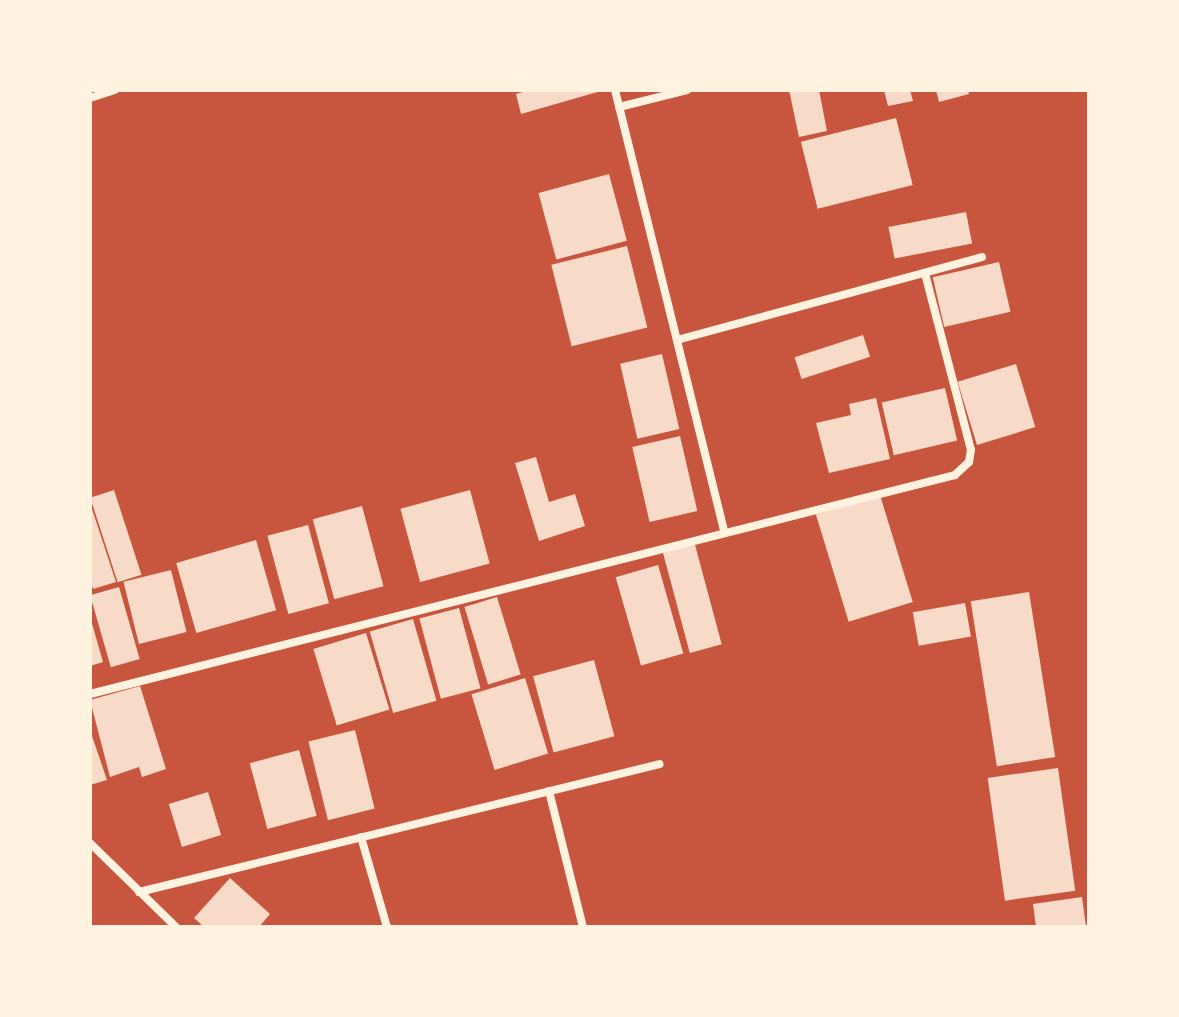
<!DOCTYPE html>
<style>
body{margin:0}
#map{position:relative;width:1179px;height:1017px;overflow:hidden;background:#c8553d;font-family:"Archivo Narrow",sans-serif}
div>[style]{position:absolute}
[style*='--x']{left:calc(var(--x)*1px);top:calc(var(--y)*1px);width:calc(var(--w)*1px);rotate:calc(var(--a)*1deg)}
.building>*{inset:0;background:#f7dbc8;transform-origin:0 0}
.minor>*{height:8px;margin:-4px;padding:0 4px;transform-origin:4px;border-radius:4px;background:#fff3e0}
span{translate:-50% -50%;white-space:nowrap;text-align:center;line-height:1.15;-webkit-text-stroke:6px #fff3e0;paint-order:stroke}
.frame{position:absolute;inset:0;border:92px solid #fff3e0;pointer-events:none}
</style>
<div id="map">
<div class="building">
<div style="clip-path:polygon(530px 90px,600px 90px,601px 91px,521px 114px,516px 94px)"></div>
<div style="clip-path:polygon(789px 90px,819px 90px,827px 131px,799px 137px)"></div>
<div style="clip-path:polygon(884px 90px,910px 90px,913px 101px,888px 106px)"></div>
<div style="clip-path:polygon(936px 90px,968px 90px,969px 94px,939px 102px)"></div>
<div style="left:896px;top:118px;width:69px;height:98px;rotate:76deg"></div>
<div style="left:609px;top:174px;width:69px;height:73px;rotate:75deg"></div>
<div style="left:966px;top:212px;width:32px;height:79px;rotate:79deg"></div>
<div style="left:627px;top:246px;width:84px;height:78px;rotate:76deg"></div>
<div style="left:999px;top:262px;width:51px;height:68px;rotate:77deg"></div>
<div style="left:863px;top:335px;width:23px;height:72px;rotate:72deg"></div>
<div style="left:662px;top:354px;width:77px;height:43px;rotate:77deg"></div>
<div style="left:1016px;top:364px;width:66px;height:61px;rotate:73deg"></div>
<div style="left:945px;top:388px;width:54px;height:65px;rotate:77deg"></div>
<div style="clip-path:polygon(876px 398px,890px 459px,829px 473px,816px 423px,851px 415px,849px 404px)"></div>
<div style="left:680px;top:436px;width:77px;height:49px;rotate:77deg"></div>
<div style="clip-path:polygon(536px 457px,549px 502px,575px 494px,585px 526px,539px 541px,515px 463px)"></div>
<div style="left:114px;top:490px;width:89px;height:25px;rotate:72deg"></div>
<div style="left:470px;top:490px;width:76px;height:72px;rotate:75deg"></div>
<div style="left:880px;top:495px;width:112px;height:67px;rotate:73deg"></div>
<div style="clip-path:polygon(90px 503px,116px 582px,93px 589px,90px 579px)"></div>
<div style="left:362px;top:506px;width:83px;height:51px;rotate:75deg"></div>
<div style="left:308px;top:525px;width:81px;height:42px;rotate:75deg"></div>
<div style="left:256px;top:540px;width:73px;height:83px;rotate:74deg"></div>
<div style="left:694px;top:541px;width:107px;height:33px;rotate:75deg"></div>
<div style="left:658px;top:565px;width:92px;height:44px;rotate:74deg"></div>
<div style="left:171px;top:570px;width:64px;height:49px;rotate:76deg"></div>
<div style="left:119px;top:587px;width:75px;height:30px;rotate:74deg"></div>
<div style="left:1029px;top:592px;width:167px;height:59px;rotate:81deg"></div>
<div style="left:497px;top:597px;width:81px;height:34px;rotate:73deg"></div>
<div style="left:965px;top:603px;width:34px;height:53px;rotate:80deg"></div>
<div style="left:459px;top:608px;width:83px;height:41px;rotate:75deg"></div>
<div style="left:413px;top:619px;width:85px;height:45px;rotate:74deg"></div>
<div style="clip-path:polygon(91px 620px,103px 662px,90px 666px,90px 621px)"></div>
<div style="left:366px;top:633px;width:80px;height:55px;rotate:73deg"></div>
<div style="left:594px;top:660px;width:79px;height:63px;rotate:75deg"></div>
<div style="left:525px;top:678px;width:79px;height:56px;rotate:73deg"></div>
<div style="clip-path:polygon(140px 686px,166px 769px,142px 777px,139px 767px,110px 777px,90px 700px)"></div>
<div style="clip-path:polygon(90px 730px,107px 780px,90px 785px)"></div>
<div style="left:355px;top:730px;width:81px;height:48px;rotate:76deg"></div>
<div style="left:299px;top:750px;width:68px;height:51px;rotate:75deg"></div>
<div style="left:1058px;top:768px;width:124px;height:71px;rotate:82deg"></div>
<div style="left:208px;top:792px;width:45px;height:41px;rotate:73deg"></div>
<div style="clip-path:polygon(230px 878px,270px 914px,259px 927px,204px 927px,194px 918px)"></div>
<div style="clip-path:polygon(1082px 897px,1086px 927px,1036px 927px,1033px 904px)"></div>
</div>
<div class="minor">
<div style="--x:615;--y:90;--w:456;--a:76.1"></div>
<div style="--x:90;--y:98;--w:26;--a:-18"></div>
<div style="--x:619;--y:107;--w:70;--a:-14"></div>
<div style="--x:677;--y:340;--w:316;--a:-15.2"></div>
<div style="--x:90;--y:694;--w:892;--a:-14.21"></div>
<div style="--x:955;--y:475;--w:19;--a:-43"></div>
<div style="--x:969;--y:462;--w:12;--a:-81"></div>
<div style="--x:971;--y:450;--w:183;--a:-104.6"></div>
<div style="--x:549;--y:791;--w:140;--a:76"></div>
<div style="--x:361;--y:837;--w:94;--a:73.9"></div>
<div style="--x:90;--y:843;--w:120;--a:44.3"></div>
<div style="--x:139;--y:892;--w:536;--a:-13.8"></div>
</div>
<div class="frame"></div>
</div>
